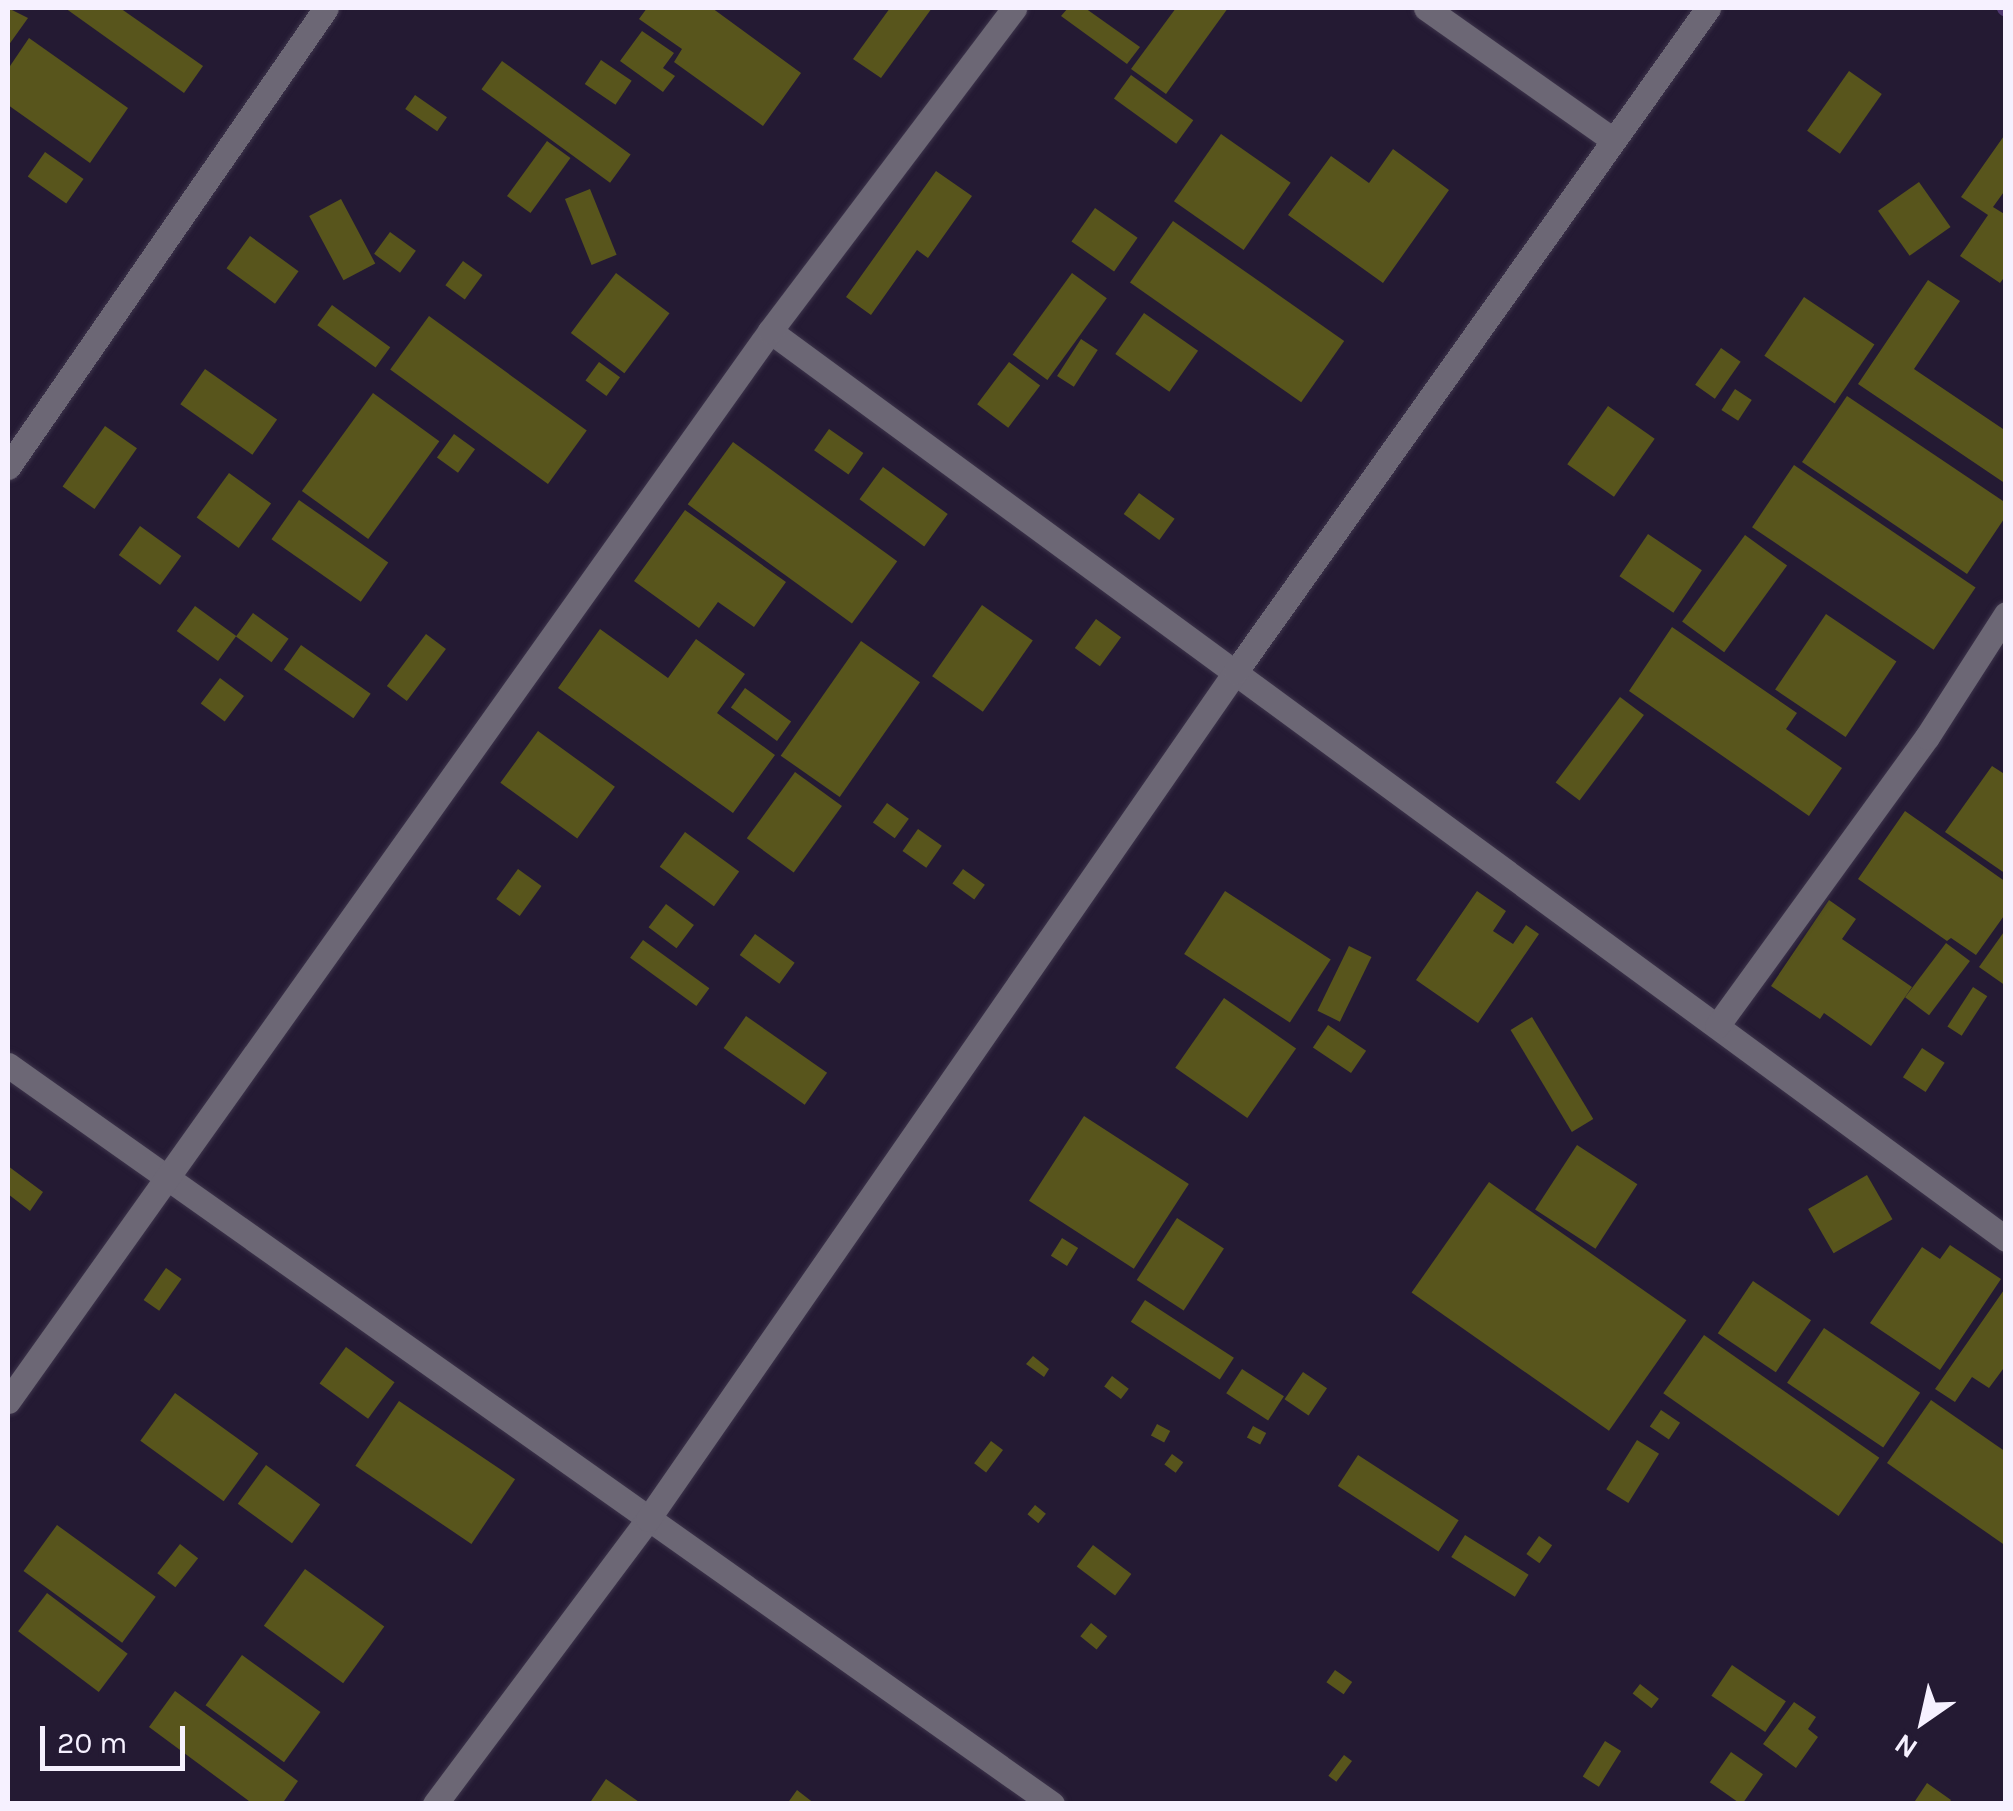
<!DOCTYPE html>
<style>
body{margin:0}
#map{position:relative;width:2013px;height:1811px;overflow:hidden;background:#241a33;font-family:Karla,sans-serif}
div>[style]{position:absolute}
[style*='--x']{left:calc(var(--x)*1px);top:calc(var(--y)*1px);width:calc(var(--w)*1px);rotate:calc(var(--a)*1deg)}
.stream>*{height:15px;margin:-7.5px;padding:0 7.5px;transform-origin:7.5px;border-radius:7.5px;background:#4e366e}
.building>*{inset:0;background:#58551c;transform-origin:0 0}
.roads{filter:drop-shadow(0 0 2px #3d344b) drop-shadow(0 0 2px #3d344b)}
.minor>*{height:25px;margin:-12.5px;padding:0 12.5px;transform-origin:12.5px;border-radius:12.5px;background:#6c6775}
span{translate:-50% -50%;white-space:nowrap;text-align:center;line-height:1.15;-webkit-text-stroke:9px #241a33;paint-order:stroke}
.frame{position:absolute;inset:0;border:10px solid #f6f1ff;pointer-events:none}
.north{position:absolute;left:1873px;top:1671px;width:100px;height:100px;-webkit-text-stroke:8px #241a33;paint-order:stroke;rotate:214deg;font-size:28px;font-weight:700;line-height:40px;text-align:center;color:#f6f1ff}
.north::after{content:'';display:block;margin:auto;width:35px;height:45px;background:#f6f1ff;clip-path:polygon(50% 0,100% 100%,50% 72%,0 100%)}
.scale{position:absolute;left:40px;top:1726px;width:145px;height:45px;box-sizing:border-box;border:5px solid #f6f1ff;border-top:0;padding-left:12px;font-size:30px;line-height:35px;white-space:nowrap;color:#f6f1ff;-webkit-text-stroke:8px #241a33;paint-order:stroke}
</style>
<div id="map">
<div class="stream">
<div style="--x:2004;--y:8;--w:2;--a:27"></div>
</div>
<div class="building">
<div style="clip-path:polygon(8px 8px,28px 18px,8px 46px)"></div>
<div style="clip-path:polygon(65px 8px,120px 8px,203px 66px,184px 93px)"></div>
<div style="clip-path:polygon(647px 8px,712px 8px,801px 73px,763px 126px,674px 62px,682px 49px,639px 19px)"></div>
<div style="clip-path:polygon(890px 8px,932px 8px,881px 78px,853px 59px)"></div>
<div style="clip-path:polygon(1068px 8px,1085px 8px,1140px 47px,1127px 64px,1061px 16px)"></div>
<div style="clip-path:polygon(1176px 8px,1228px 8px,1166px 94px,1131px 69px)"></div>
<div style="clip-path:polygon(642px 31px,674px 53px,663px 68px,675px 76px,663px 92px,620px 61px)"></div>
<div style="clip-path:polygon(29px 38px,128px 108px,90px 163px,8px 105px,8px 69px)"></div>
<div style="left:601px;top:60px;width:37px;height:29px;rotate:34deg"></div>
<div style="left:502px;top:61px;width:159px;height:35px;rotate:36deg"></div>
<div style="left:1849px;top:71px;width:40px;height:73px;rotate:35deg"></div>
<div style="left:1131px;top:75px;width:77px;height:29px;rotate:36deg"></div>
<div style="left:415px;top:95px;width:39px;height:17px;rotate:35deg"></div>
<div style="clip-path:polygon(2006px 133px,2006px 189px,1993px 207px,2006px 215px,2006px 275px,2000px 283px,1960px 256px,1988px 215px,1961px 197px)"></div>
<div style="left:1221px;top:134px;width:85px;height:82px;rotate:35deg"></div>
<div style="left:547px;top:141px;width:29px;height:68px;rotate:36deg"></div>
<div style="clip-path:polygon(1393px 149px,1449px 190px,1383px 283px,1288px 215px,1331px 156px,1369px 183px)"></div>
<div style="left:45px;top:152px;width:47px;height:30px;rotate:35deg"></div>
<div style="clip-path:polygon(936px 171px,972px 196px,928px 258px,917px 250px,871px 315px,846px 297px)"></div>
<div style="left:1919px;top:182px;width:55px;height:50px;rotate:55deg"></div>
<div style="left:590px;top:189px;width:71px;height:27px;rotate:68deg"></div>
<div style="left:341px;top:199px;width:73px;height:36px;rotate:62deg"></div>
<div style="left:1095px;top:208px;width:52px;height:41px;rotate:35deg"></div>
<div style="left:1173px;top:221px;width:209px;height:75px;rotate:35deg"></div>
<div style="left:390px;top:232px;width:32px;height:27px;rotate:36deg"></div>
<div style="left:250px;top:236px;width:60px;height:40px;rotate:36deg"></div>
<div style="left:463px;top:261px;width:24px;height:30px;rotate:36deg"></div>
<div style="left:616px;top:273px;width:67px;height:75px;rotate:37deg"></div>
<div style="left:1072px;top:273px;width:43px;height:101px;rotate:36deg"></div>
<div style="clip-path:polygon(1928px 280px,1960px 301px,1914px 369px,2006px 431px,2006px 484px,1858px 384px)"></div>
<div style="left:1804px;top:297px;width:85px;height:71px;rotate:34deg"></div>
<div style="left:332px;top:305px;width:72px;height:25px;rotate:36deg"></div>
<div style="left:1144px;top:313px;width:66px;height:50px;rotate:35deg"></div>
<div style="left:429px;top:316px;width:195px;height:66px;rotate:36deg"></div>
<div style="left:1081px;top:339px;width:20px;height:44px;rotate:33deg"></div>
<div style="left:1721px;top:348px;width:24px;height:45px;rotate:35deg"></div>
<div style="left:599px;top:362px;width:26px;height:23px;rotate:36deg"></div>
<div style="left:1009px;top:362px;width:39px;height:53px;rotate:37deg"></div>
<div style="left:205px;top:369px;width:88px;height:43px;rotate:35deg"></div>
<div style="left:1735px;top:389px;width:20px;height:25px;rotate:33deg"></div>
<div style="left:373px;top:393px;width:82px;height:121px;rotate:36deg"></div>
<div style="clip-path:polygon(1847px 396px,2006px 503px,2006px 516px,1967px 574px,1802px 462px)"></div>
<div style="left:1608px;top:406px;width:57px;height:71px;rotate:35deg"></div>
<div style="left:105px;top:426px;width:39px;height:74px;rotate:35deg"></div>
<div style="left:829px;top:429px;width:42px;height:26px;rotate:35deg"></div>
<div style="left:454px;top:434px;width:26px;height:29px;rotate:36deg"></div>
<div style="left:733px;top:442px;width:203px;height:77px;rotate:36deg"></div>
<div style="left:1794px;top:465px;width:219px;height:75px;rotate:34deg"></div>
<div style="left:883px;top:467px;width:80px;height:40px;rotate:36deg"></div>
<div style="left:229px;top:473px;width:52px;height:55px;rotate:36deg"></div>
<div style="left:1139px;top:493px;width:44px;height:26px;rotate:36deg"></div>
<div style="left:299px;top:500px;width:109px;height:48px;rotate:35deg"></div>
<div style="clip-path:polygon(685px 510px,786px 582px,754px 627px,718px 602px,699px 628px,634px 581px)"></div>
<div style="left:140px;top:526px;width:51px;height:36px;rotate:36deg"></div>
<div style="left:1648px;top:534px;width:65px;height:51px;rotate:34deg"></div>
<div style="left:1745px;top:535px;width:52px;height:107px;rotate:36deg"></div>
<div style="left:982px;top:605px;width:62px;height:87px;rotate:35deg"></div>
<div style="left:195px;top:606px;width:51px;height:31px;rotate:36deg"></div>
<div style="left:253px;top:613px;width:44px;height:29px;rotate:36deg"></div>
<div style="left:1826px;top:614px;width:85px;height:91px;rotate:34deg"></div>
<div style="left:1096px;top:619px;width:31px;height:36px;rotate:36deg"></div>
<div style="clip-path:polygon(1672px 627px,1797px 713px,1786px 729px,1842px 768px,1809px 816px,1629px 691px)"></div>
<div style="clip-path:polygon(600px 629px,668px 678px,696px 639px,745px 674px,717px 713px,775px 755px,733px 813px,558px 688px)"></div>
<div style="left:426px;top:634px;width:25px;height:65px;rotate:37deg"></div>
<div style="left:861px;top:641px;width:72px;height:140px;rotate:35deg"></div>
<div style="left:301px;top:645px;width:85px;height:30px;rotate:35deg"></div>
<div style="left:220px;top:678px;width:30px;height:32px;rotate:37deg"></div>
<div style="left:745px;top:688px;width:57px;height:24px;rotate:36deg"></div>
<div style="left:1620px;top:697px;width:30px;height:107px;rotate:37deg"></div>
<div style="left:538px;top:731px;width:95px;height:64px;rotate:36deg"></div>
<div style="clip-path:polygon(1992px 766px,2006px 775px,2006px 874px,1945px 832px)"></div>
<div style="left:795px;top:772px;width:58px;height:82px;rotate:36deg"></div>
<div style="left:887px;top:803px;width:27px;height:24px;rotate:36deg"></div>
<div style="clip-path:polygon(1905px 811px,2006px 882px,2006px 913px,1976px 955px,1951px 938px,1947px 941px,1858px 879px)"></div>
<div style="left:918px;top:829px;width:29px;height:27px;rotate:35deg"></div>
<div style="left:685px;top:832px;width:67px;height:43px;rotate:36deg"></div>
<div style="left:518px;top:869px;width:29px;height:37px;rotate:36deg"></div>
<div style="left:963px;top:869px;width:27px;height:18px;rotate:36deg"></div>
<div style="left:1225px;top:891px;width:126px;height:75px;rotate:33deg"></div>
<div style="clip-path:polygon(1477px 891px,1506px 911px,1493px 931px,1513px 944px,1526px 925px,1539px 934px,1478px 1023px,1416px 980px)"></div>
<div style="clip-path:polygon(1829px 900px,1856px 919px,1842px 939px,1912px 987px,1871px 1046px,1824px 1013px,1820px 1019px,1771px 986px)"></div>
<div style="left:666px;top:904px;width:35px;height:29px;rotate:37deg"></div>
<div style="clip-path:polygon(2006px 929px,2006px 986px,1979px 967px)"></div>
<div style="left:755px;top:934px;width:49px;height:26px;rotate:36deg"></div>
<div style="left:643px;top:940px;width:82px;height:22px;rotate:36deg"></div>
<div style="left:1946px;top:943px;width:30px;height:68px;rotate:37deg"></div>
<div style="left:1349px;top:946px;width:25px;height:72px;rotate:26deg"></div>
<div style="left:1973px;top:987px;width:17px;height:47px;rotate:33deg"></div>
<div style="left:1224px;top:998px;width:88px;height:85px;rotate:35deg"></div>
<div style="left:746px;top:1016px;width:99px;height:39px;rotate:35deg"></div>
<div style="left:1532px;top:1017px;width:119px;height:25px;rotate:59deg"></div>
<div style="left:1328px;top:1025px;width:46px;height:27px;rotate:34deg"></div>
<div style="left:1922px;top:1048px;width:27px;height:35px;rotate:33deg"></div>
<div style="left:1084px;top:1116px;width:125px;height:101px;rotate:33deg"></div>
<div style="left:1577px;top:1145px;width:72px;height:77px;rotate:33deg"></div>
<div style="clip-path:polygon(8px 1166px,43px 1192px,30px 1211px,8px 1194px)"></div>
<div style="left:1867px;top:1175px;width:51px;height:68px;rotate:60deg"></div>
<div style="left:1489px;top:1182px;width:241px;height:135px;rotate:35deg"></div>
<div style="left:1177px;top:1218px;width:56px;height:74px;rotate:33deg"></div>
<div style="left:1062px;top:1238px;width:19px;height:21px;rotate:32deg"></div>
<div style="clip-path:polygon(1950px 1245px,2001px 1279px,1940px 1370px,1870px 1323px,1922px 1247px,1940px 1259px)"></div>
<div style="left:166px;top:1268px;width:19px;height:39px;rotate:35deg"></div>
<div style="left:1753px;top:1281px;width:70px;height:63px;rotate:34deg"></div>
<div style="clip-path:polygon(2006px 1287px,2006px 1365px,1989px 1388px,1972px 1377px,1955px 1402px,1935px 1389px)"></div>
<div style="left:1145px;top:1300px;width:106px;height:26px;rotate:33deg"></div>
<div style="left:1824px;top:1328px;width:116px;height:66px;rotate:34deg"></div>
<div style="left:1704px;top:1335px;width:214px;height:71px;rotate:35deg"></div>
<div style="left:346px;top:1347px;width:60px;height:45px;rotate:36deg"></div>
<div style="clip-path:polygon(1033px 1356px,1049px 1369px,1044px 1377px,1026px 1364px)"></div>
<div style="left:1242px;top:1369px;width:50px;height:29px;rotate:33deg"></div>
<div style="left:1303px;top:1372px;width:29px;height:33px;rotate:34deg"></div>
<div style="left:1112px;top:1376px;width:21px;height:13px;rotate:37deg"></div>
<div style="left:175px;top:1393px;width:103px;height:59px;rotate:36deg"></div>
<div style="clip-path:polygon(1931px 1400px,2006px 1452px,2006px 1546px,1887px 1463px)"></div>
<div style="left:399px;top:1401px;width:140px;height:78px;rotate:34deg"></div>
<div style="left:1661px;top:1410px;width:23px;height:20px;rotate:34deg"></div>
<div style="left:1157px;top:1424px;width:15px;height:13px;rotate:28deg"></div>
<div style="left:1253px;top:1426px;width:15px;height:13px;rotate:28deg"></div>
<div style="left:1637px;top:1440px;width:26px;height:58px;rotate:32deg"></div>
<div style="left:991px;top:1441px;width:15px;height:28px;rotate:37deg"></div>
<div style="left:1172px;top:1454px;width:14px;height:13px;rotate:36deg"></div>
<div style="left:1358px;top:1455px;width:120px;height:37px;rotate:33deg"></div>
<div style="left:266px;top:1465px;width:67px;height:48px;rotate:36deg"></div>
<div style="left:1035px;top:1505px;width:14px;height:12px;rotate:39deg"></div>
<div style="left:57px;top:1525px;width:122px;height:57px;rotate:36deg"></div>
<div style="left:1465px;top:1535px;width:75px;height:26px;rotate:32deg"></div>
<div style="left:1539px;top:1536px;width:16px;height:22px;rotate:35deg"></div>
<div style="left:180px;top:1544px;width:23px;height:37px;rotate:38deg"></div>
<div style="left:1093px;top:1545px;width:48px;height:27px;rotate:37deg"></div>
<div style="left:305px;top:1569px;width:98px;height:70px;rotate:36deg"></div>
<div style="left:47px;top:1593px;width:101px;height:48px;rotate:37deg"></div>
<div style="left:1091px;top:1623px;width:21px;height:17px;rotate:39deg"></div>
<div style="left:242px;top:1655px;width:97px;height:62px;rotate:36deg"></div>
<div style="left:1732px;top:1665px;width:65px;height:37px;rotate:34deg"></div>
<div style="left:1335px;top:1670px;width:21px;height:15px;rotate:35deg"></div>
<div style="left:1640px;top:1684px;width:24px;height:12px;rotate:38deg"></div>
<div style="clip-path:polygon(175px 1691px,298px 1781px,282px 1804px,253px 1804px,149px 1727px)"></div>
<div style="clip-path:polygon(1794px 1702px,1816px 1717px,1808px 1729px,1818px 1737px,1796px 1768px,1763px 1744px)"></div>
<div style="left:1605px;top:1741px;width:19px;height:42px;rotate:32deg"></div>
<div style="left:1731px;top:1752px;width:39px;height:37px;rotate:35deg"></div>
<div style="left:1344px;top:1755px;width:10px;height:26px;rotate:37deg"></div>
<div style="clip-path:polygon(606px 1779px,642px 1804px,589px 1804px)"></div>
<div style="clip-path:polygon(1927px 1783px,1951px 1800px,1948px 1804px,1913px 1804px)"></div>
<div style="clip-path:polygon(797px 1790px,815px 1804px,787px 1804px)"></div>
</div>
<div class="roads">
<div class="minor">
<div style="--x:1426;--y:8;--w:228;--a:35.2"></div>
<div style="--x:770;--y:331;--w:1534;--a:36.3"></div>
<div style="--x:8;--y:467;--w:558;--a:-55.29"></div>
<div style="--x:1717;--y:1026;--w:357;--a:-54"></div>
<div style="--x:1927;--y:737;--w:146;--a:-57.3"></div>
<div style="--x:8;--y:1065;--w:1279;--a:35.29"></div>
<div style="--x:8;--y:1401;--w:1314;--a:-54.54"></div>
<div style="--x:770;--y:331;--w:405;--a:-52.9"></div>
<div style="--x:435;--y:1804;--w:356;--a:-53.2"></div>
<div style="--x:648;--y:1519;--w:1032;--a:-55.26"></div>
<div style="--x:1236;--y:671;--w:814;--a:-54.55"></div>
</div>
</div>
<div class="frame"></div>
<div class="north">N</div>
<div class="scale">20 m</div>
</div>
